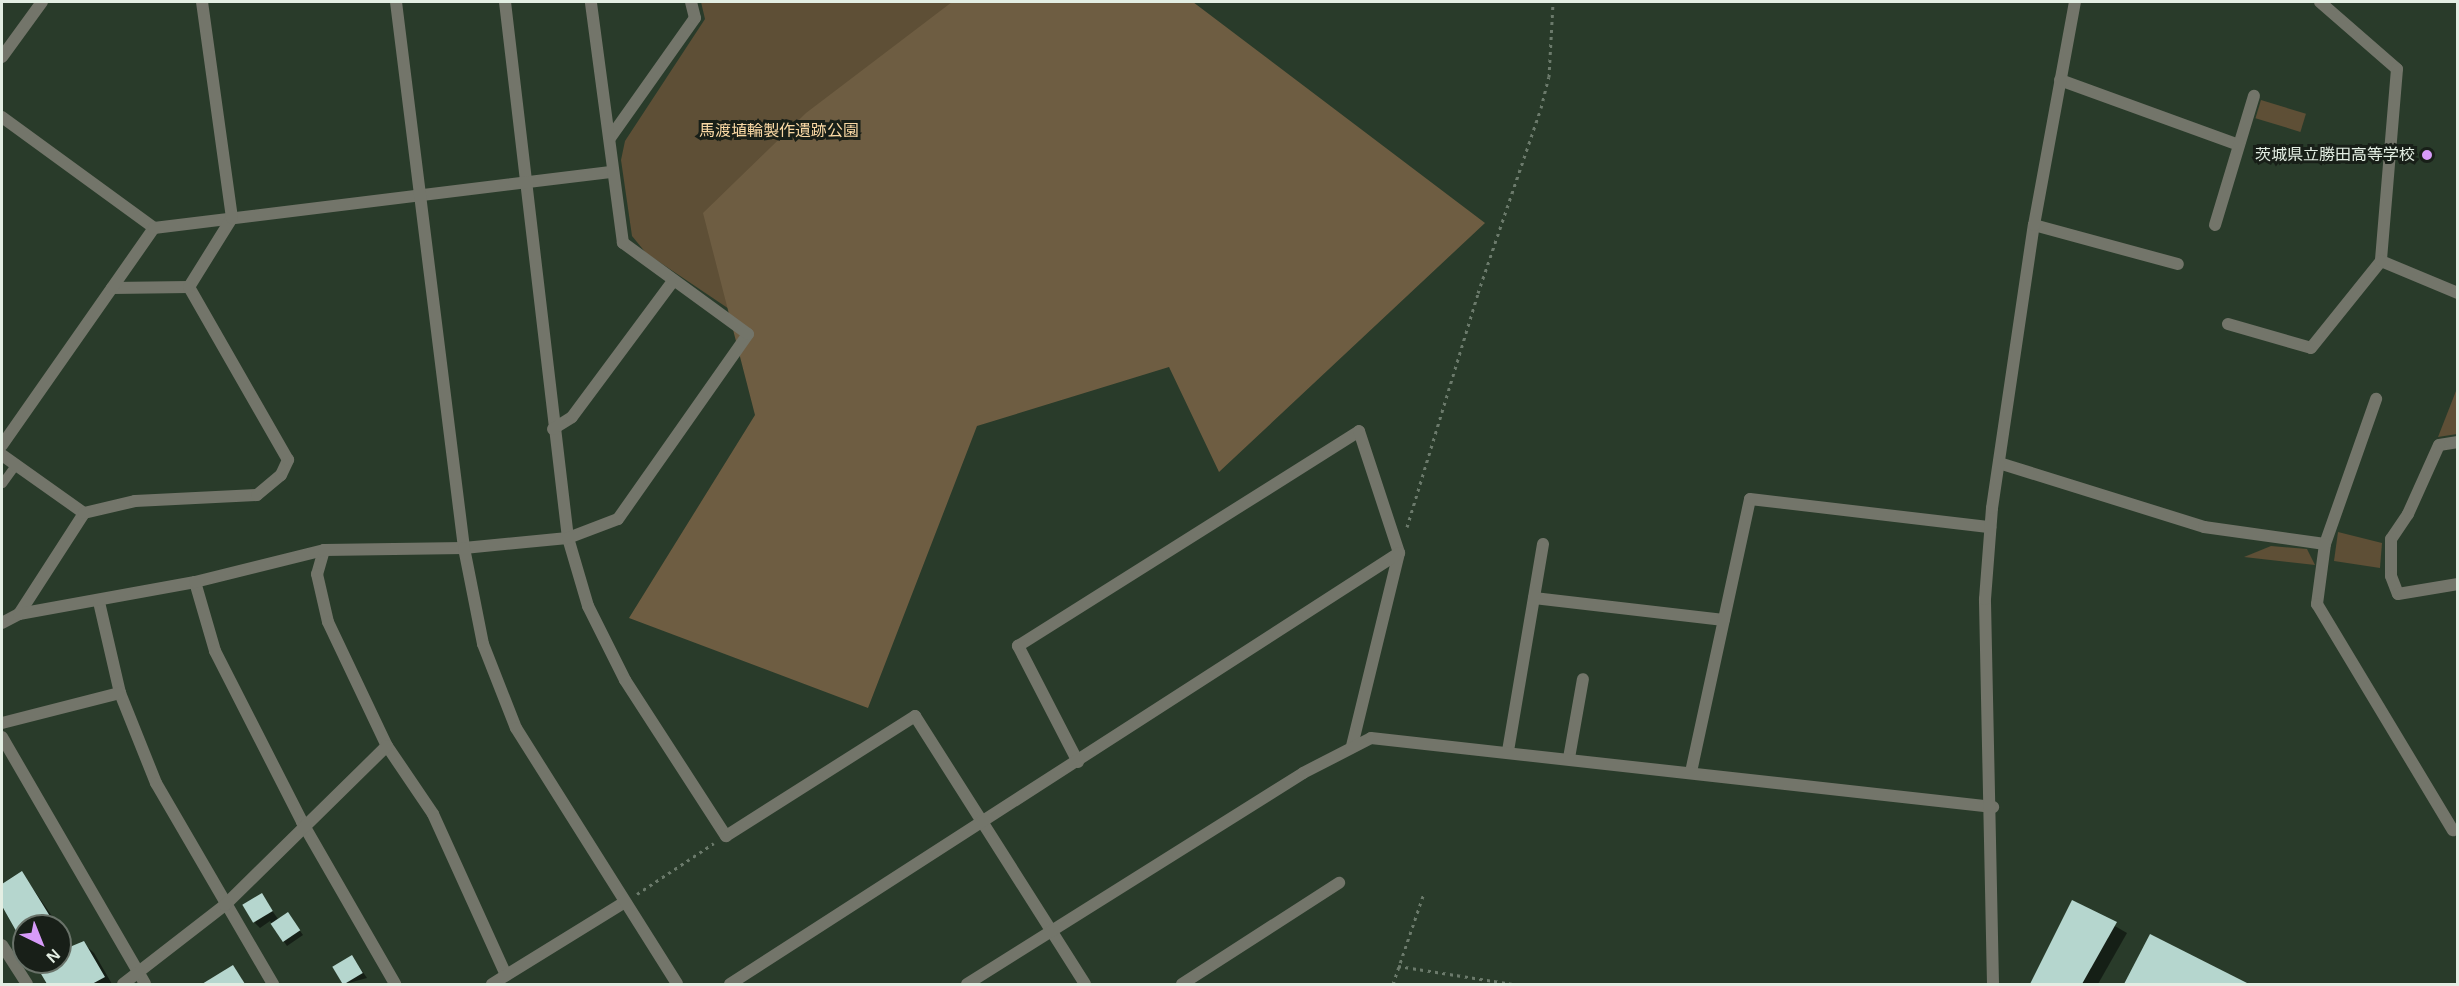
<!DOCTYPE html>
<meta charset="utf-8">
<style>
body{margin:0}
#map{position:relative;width:2459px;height:986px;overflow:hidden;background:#293b2a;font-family:Helvetica,"Noto Sans JP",sans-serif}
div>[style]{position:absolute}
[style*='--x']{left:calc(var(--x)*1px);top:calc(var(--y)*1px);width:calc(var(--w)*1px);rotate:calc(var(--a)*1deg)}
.green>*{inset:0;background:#5e4f36;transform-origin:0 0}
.forest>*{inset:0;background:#6e5d42}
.shadow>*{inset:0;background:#0007}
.building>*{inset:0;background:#b5d6ce;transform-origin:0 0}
.path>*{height:3px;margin-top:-1.5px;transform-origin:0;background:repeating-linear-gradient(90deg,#6b7a6b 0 3px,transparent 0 7.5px)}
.service>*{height:9px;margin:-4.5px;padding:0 4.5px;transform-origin:4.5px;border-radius:4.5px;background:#73756a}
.minor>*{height:12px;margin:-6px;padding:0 6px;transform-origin:6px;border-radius:6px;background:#73756a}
.tertiary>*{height:12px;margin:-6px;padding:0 6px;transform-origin:6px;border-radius:6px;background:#73756a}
.dots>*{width:16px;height:16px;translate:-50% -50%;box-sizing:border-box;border:3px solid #181f18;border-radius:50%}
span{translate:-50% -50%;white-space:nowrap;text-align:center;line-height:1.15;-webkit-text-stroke:6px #181f18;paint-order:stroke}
.park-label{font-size:16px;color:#f9d8a4}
.poi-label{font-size:16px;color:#e3eee3}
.right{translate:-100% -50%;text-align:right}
.frame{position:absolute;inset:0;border:3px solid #e3eee3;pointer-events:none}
.north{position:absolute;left:12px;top:914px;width:60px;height:60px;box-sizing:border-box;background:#181f18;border:2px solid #697269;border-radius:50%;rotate:137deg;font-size:16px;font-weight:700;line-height:24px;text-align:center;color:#e3eee3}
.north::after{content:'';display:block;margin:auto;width:21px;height:27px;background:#d79bf9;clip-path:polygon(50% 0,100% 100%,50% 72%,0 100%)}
</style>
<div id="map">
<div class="green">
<div style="clip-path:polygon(701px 2px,1003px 2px,772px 338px,646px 253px,632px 236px,621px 160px,625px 141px,705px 19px)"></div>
<div style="left:2261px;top:100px;width:47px;height:19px;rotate:17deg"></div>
<div style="clip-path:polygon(2456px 391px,2457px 434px,2438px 437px)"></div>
<div style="clip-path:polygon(2338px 532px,2382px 543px,2380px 568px,2334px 561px)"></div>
<div style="clip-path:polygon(2271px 546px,2307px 549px,2315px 565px,2244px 557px)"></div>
</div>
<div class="forest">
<div style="clip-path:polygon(952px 2px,1193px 2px,1485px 223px,1219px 472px,1169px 367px,977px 426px,868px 708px,629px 618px,755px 415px,703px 213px,806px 113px)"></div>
</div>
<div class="shadow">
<div style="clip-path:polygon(22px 873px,59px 926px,24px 926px,24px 942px,2px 904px,2px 886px)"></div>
<div style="clip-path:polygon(261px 895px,278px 919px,288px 914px,303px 935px,287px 946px,270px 921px,260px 928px,255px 923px)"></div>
<div style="clip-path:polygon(2073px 902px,2127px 933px,2098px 984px,2032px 984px)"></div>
<div style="clip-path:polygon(60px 928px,72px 948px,83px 943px,94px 953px,112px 984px,49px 984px,36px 962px,60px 962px)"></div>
<div style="clip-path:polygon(2151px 936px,2246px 984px,2126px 984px)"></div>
<div style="clip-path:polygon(356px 962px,367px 978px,345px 984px,334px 966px)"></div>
</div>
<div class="building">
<div style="clip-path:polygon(22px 871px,56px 926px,24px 926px,24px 945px,2px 906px,2px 884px)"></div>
<div style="left:262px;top:893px;width:21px;height:23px;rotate:59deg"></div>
<div style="clip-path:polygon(2072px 900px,2117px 922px,2082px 984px,2030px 984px)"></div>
<div style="left:288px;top:912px;width:22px;height:21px;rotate:56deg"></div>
<div style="clip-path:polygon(2150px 934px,2249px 984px,2124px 984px)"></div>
<div style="clip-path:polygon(84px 941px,105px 977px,92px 984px,47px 984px,34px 962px,60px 962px,60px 951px)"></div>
<div style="left:352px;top:955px;width:21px;height:23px;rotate:59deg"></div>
<div style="clip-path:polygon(233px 965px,245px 984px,202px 984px)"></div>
</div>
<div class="path">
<div style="--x:1407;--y:527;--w:245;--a:-73.1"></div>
<div style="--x:1478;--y:293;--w:195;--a:-71.2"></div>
<div style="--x:1541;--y:108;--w:32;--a:-76"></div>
<div style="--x:1549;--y:77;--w:75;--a:-86.9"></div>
<div style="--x:637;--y:894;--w:92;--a:-33.5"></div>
<div style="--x:1398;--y:966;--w:116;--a:8.9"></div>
<div style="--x:1393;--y:984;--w:96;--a:-71.2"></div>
</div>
<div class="service">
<div style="--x:2;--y:483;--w:24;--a:-54"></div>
</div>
<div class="minor">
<div style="--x:505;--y:2;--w:540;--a:83.3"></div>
<div style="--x:568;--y:538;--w:71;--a:73.6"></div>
<div style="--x:588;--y:606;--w:83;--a:63.4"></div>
<div style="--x:625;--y:680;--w:186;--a:57.1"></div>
<div style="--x:726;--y:836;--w:224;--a:-32.4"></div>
<div style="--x:915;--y:716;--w:317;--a:57.6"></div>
<div style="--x:2320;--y:2;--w:102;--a:41"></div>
<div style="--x:2397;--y:69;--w:193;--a:94.8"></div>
<div style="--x:2;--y:57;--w:68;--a:-54"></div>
<div style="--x:2060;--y:80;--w:190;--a:20"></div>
<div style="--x:2;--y:117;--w:188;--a:36.1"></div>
<div style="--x:610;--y:138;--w:147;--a:-54.7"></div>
<div style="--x:695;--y:18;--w:16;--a:-104"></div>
<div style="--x:2034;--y:225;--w:149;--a:15.2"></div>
<div style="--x:2215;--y:225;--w:135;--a:-73.2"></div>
<div style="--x:112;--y:288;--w:77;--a:-0.7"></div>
<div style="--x:2228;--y:324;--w:86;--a:16.1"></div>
<div style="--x:2311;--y:348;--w:112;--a:-51.2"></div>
<div style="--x:2381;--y:261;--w:83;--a:22.6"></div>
<div style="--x:553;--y:429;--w:22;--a:-32"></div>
<div style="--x:572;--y:417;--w:169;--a:-53.4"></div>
<div style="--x:2458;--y:442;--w:19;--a:171"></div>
<div style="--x:2439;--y:445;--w:76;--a:114.2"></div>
<div style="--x:2408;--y:514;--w:30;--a:124"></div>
<div style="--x:2391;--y:539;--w:37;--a:90"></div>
<div style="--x:2391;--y:576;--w:19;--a:69"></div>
<div style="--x:2398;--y:594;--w:61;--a:-9.5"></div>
<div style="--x:2;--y:445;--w:265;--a:-55"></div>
<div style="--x:154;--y:228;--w:462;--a:-7"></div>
<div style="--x:2;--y:455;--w:100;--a:35.3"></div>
<div style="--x:1999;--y:463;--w:215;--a:17.3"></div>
<div style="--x:2204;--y:527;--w:122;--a:8"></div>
<div style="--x:2325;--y:544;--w:154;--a:-70.6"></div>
<div style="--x:2325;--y:544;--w:61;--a:97.6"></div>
<div style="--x:2317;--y:604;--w:264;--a:59"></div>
<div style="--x:324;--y:550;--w:25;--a:106"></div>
<div style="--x:317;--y:574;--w:49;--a:77.1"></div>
<div style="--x:328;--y:622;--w:137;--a:64.6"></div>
<div style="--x:387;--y:746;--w:82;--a:55.9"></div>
<div style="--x:433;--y:814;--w:177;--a:65.6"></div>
<div style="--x:195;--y:582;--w:72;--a:73.8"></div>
<div style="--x:215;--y:651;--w:192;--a:63"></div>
<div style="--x:302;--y:822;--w:187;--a:60.1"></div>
<div style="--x:1534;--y:598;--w:191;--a:6.6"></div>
<div style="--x:99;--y:602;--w:93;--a:77"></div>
<div style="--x:120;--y:693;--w:97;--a:68.2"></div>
<div style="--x:156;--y:783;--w:233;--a:59.8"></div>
<div style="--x:19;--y:614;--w:120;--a:-57.2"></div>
<div style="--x:84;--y:513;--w:52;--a:-13.2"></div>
<div style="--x:135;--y:501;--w:122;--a:-2.8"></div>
<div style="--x:257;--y:495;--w:31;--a:-40"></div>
<div style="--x:281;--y:475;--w:17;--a:-65"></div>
<div style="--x:288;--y:460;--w:199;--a:-119.8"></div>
<div style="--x:189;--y:287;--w:81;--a:-58.1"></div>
<div style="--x:232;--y:218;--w:218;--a:-97.9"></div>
<div style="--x:2;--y:623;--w:19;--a:-28"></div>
<div style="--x:19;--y:614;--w:179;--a:-10.3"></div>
<div style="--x:195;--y:582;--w:133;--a:-13.9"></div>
<div style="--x:324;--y:550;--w:140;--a:-0.8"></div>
<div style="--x:464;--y:548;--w:104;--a:-5.5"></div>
<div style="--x:568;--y:538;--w:53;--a:-20.8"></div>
<div style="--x:618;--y:519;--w:226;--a:-54.9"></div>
<div style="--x:748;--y:334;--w:155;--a:-143.9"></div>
<div style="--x:623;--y:243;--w:243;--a:-97.6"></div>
<div style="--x:2;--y:723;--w:122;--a:-14.3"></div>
<div style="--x:2;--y:737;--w:285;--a:59.9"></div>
<div style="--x:1508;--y:751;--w:210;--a:-80.4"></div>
<div style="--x:1569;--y:758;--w:80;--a:-80"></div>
<div style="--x:1078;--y:762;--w:131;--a:-117.3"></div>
<div style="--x:1018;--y:646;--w:403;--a:-32.2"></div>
<div style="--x:1359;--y:431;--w:128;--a:71.8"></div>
<div style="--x:1399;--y:553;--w:199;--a:103.7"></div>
<div style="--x:1691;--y:772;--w:279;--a:-77.8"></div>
<div style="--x:2;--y:945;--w:46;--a:57.3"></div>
<div style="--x:123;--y:984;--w:129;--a:-37.8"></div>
<div style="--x:225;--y:905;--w:227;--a:-44.5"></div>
<div style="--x:492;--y:984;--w:156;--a:-31.7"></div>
<div style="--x:967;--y:984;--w:397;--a:-32.1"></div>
<div style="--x:1303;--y:773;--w:76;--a:-27.2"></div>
<div style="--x:1371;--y:738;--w:626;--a:6.33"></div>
<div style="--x:1182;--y:984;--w:187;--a:-32.8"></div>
</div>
<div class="tertiary">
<div style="--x:396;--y:2;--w:550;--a:82.9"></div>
<div style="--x:464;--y:548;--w:98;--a:78.8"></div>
<div style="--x:483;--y:644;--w:90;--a:68.6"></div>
<div style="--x:516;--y:728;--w:302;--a:57.8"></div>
<div style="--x:1750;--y:499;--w:242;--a:6.7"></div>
<div style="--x:730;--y:984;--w:796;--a:-32.79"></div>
<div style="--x:1993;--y:984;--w:385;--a:-91.2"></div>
<div style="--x:1985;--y:599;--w:91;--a:-85.6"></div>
<div style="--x:1992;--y:508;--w:286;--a:-81.6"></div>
<div style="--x:2034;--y:225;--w:227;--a:-79.6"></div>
</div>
<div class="dots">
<div style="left:2427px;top:155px;background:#d79bf9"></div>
</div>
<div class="park-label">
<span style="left:779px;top:131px">馬渡埴輪製作遺跡公園</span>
</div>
<div class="poi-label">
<span class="right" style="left:2415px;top:155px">茨城県立勝田高等学校</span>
</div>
<div class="frame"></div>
<div class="north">N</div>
</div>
